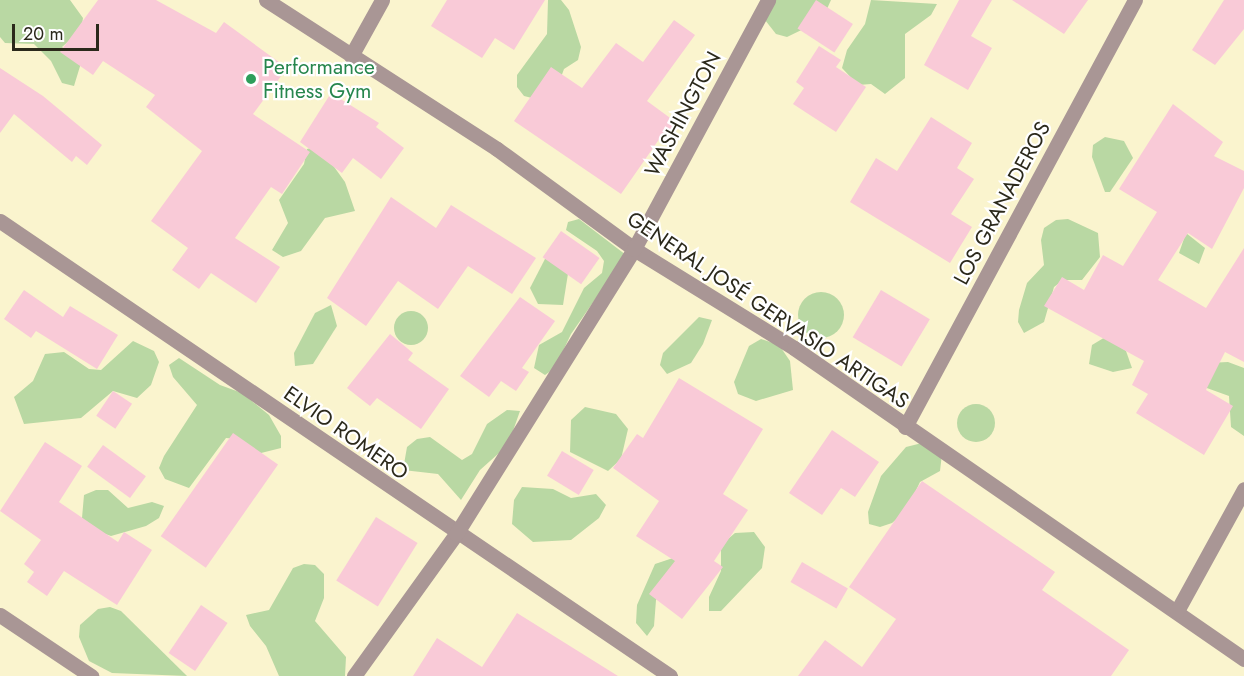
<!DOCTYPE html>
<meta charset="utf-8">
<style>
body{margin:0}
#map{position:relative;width:1244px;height:676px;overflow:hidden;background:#faf4ce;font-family:Jost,sans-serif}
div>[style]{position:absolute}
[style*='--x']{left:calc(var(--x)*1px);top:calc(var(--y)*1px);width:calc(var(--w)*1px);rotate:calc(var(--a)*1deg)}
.green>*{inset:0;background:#b9d8a3}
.round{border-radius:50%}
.building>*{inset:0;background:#f9cad7;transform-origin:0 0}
.minor>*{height:15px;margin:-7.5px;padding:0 7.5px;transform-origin:7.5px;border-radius:7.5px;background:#a99695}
.dots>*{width:16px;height:16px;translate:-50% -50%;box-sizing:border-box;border:3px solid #fff;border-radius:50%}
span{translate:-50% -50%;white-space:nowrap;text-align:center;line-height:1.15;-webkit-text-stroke:4.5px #fff;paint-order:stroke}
.leisure-label{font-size:21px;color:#27864d}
.left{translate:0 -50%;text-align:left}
.street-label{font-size:21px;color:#2b291b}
.scale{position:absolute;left:12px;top:24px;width:87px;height:27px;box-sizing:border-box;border:3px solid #2b291b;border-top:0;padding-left:8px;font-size:18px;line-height:21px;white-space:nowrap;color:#2b291b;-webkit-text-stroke:4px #fff;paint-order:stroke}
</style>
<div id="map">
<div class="green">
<div style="clip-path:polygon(0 0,70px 0,83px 18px,81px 30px,62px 47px,81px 63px,74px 86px,62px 83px,51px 61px,34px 44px,5px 43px,0 37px)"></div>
<div style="clip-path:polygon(548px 0,561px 0,569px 10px,581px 47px,578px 60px,564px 69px,556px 91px,536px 99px,524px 96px,517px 87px,517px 75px,547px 34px)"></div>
<div style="clip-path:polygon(770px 0,831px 0,822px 20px,787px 37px,776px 34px,765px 20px)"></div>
<div style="clip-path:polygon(871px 0,937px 4px,931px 15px,905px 34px,905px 78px,885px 94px,871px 84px,858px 85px,842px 68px,847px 50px,865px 24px)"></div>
<div style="clip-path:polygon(1105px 137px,1124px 141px,1133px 158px,1110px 192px,1105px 192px,1092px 157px,1093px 145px)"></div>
<div style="clip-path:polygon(319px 146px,345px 182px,355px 211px,325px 218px,301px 251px,283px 257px,272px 250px,288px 223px,279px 200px,304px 164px,307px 149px)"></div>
<div style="clip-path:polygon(579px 219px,626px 255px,571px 334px,555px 368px,545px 375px,534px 368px,539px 345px,562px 332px,584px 288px,602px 273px,604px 261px,597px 251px,566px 230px,568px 222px)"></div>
<div style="clip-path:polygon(1068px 219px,1098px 233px,1100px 257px,1082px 280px,1063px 280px,1054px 287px,1044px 322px,1024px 333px,1018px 322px,1019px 310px,1027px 283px,1044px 265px,1041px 240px,1044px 228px,1056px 220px)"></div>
<div style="clip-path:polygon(1186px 233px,1205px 248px,1199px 264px,1179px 253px)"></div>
<div style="clip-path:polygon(546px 257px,570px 261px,563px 305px,538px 304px,530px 288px)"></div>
<div class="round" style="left:798px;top:292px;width:46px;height:46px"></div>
<div style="clip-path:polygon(331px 305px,337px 326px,313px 364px,295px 366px,294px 353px,315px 313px)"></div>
<div class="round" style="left:394px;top:311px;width:34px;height:34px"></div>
<div style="clip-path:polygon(699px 317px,712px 320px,703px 344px,691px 363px,667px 374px,660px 365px,663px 353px)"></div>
<div style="clip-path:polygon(1107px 336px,1126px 351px,1132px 368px,1113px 372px,1089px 364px,1092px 345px)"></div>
<div style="clip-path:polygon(761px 339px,779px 345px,790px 361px,793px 390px,756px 401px,738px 394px,734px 382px,749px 346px)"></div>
<div style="clip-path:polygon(133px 341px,154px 351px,159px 362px,151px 385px,137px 398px,113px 391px,81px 418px,24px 424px,14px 397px,33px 381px,45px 354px,64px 352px,89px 369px,101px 370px)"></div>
<div style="clip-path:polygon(179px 358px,220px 385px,242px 393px,269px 415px,281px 436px,281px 448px,257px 454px,238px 439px,226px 438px,189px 488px,165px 479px,159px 468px,164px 456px,197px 405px,173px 377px,169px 365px)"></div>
<div style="clip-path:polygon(1228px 362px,1244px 368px,1244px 436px,1231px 427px,1229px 396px,1193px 383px,1208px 363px)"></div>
<div class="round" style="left:957px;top:404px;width:38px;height:38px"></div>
<div style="clip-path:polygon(585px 407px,616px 414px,628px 429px,621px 459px,608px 471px,570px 452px,571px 420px)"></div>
<div style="clip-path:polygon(507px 410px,520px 411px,508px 445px,480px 470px,461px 500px,438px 474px,403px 470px,407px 447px,417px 439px,430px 437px,462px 460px,472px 454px,487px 424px)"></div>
<div style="clip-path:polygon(926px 442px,942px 454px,940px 471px,920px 482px,906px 511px,892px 523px,880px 527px,869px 524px,868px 512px,881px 476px,906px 447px)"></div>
<div style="clip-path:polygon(522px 487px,553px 489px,571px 498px,596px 494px,606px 505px,599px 518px,571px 540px,533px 542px,512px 524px,514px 500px)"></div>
<div style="clip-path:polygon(96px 490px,108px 490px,128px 508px,152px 502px,164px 506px,159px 518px,146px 526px,111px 536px,89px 528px,82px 518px,84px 495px)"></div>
<div style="clip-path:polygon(754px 532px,765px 547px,762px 568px,721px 611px,709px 611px,709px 597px,721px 571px,721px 545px,735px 533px)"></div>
<div style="clip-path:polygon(673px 558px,679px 561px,656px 600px,654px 626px,647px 636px,636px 623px,637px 605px,655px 564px)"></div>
<div style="clip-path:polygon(304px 564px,315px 565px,324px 574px,324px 598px,315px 621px,346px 657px,345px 676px,279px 676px,266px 646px,250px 626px,246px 615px,269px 610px,293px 568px)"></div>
<div style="clip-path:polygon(110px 607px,121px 611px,187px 676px,112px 673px,89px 661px,79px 637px,80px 625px,98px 609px)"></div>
</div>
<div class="building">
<div style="clip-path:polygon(98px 0,156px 0,216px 33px,224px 22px,287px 68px,253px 114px,310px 152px,282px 194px,271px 187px,235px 238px,280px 267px,256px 303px,211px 273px,199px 289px,172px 270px,188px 248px,151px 221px,202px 151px,146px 107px,155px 95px,103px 61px,93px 75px,60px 52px)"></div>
<div style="clip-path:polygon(447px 0,545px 0,514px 50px,495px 38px,482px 58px,431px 26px)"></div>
<div style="left:816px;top:0;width:44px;height:34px;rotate:33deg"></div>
<div style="clip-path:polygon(959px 0,992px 0,971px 36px,992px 48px,968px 90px,924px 65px)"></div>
<div style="clip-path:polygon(1012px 0,1088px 0,1064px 34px)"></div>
<div style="clip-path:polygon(1224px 0,1244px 0,1244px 29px,1215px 65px,1192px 50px)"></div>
<div style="clip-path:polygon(674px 20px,695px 35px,647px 101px,677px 123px,664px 141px,660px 138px,621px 194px,514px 121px,551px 67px,582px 88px,616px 43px,643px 62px)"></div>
<div style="clip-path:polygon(819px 46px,841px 60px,836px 67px,866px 87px,836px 132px,793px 104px,804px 88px,796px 82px)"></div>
<div style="clip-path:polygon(0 68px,43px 96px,102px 145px,87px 165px,76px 156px,72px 162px,14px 114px,0 133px)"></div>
<div style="clip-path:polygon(331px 93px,379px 123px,376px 127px,404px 148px,381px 179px,353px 158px,342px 173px,300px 142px)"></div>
<div style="clip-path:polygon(1173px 104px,1223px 142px,1214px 156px,1244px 171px,1244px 188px,1212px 249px,1188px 233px,1158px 280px,1206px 308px,1244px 248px,1244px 362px,1225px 352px,1206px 390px,1233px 406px,1204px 455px,1136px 413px,1148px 394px,1132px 385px,1144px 361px,1044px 306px,1062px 277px,1084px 290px,1103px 255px,1123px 266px,1157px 212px,1119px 189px)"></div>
<div style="clip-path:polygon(931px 117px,972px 143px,957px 168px,974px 179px,951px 214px,972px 227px,950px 263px,850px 202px,876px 158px,897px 171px)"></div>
<div style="clip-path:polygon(391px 197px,436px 228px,451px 205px,536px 258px,512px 294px,468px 266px,438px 309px,398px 281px,366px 326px,327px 298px)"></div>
<div style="left:561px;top:231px;width:47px;height:32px;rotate:35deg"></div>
<div style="clip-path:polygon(24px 290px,63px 317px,70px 306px,118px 335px,97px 369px,36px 331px,31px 338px,4px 319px)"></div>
<div style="left:881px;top:290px;width:57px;height:55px;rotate:31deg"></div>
<div style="clip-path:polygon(520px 297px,555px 321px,522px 368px,529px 372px,516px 391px,501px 381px,489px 397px,460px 376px)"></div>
<div style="clip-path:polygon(390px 334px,413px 353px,408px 360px,449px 389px,421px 429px,377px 398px,370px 406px,347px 388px)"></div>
<div style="clip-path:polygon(679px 378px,763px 429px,723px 494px,748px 510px,714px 561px,723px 567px,682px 619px,649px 594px,675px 561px,636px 536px,659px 501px,613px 468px,637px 434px,643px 438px)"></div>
<div style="left:113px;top:391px;width:23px;height:30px;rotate:34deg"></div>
<div style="clip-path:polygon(832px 430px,879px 462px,855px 497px,841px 488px,822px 515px,789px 493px)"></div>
<div style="left:233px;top:433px;width:55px;height:126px;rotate:35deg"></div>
<div style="clip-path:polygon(45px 442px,82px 466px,59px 502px,118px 542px,124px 532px,152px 550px,117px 605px,64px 571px,47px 596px,27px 582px,34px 572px,24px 564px,41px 540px,0 511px)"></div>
<div style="left:103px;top:445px;width:53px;height:27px;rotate:36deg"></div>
<div style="left:562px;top:451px;width:37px;height:29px;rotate:31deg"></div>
<div style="clip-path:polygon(922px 481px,1055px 572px,1042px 590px,1129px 650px,1111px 676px,798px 676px,825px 640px,862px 667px,896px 619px,849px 587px)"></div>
<div style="left:376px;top:517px;width:49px;height:75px;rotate:32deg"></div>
<div style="left:802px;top:562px;width:53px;height:23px;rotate:30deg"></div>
<div style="left:201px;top:605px;width:32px;height:58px;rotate:34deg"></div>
<div style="clip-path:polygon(517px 613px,618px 676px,413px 676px,437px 638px,482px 667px)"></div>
</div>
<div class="minor">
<div style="--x:266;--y:0;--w:275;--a:32.8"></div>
<div style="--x:497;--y:149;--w:170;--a:36.1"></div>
<div style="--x:634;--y:249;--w:188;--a:31.7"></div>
<div style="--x:794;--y:348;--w:547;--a:34.65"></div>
<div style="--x:351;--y:56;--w:64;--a:-61"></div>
<div style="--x:0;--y:221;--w:810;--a:34.18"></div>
<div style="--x:905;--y:427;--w:485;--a:-61.7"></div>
<div style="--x:1177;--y:611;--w:139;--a:-61.2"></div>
<div style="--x:0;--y:615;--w:110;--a:33.8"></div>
<div style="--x:354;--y:676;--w:175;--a:-54.3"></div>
<div style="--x:456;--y:534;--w:336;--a:-58"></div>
<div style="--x:634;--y:249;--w:283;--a:-61.7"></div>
</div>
<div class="dots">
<div style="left:251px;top:79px;background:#2e9e5b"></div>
</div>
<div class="leisure-label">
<span class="left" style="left:263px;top:79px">Performance<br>Fitness Gym</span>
</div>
<div class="street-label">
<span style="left:683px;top:114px;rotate:-62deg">WASHINGTON</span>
<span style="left:1002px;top:203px;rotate:-62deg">LOS GRANADEROS</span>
<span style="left:768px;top:310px;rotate:34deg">GENERAL JOSÉ GERVASIO ARTIGAS</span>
<span style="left:346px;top:433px;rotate:35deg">ELVIO ROMERO</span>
</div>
<div class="scale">20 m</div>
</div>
